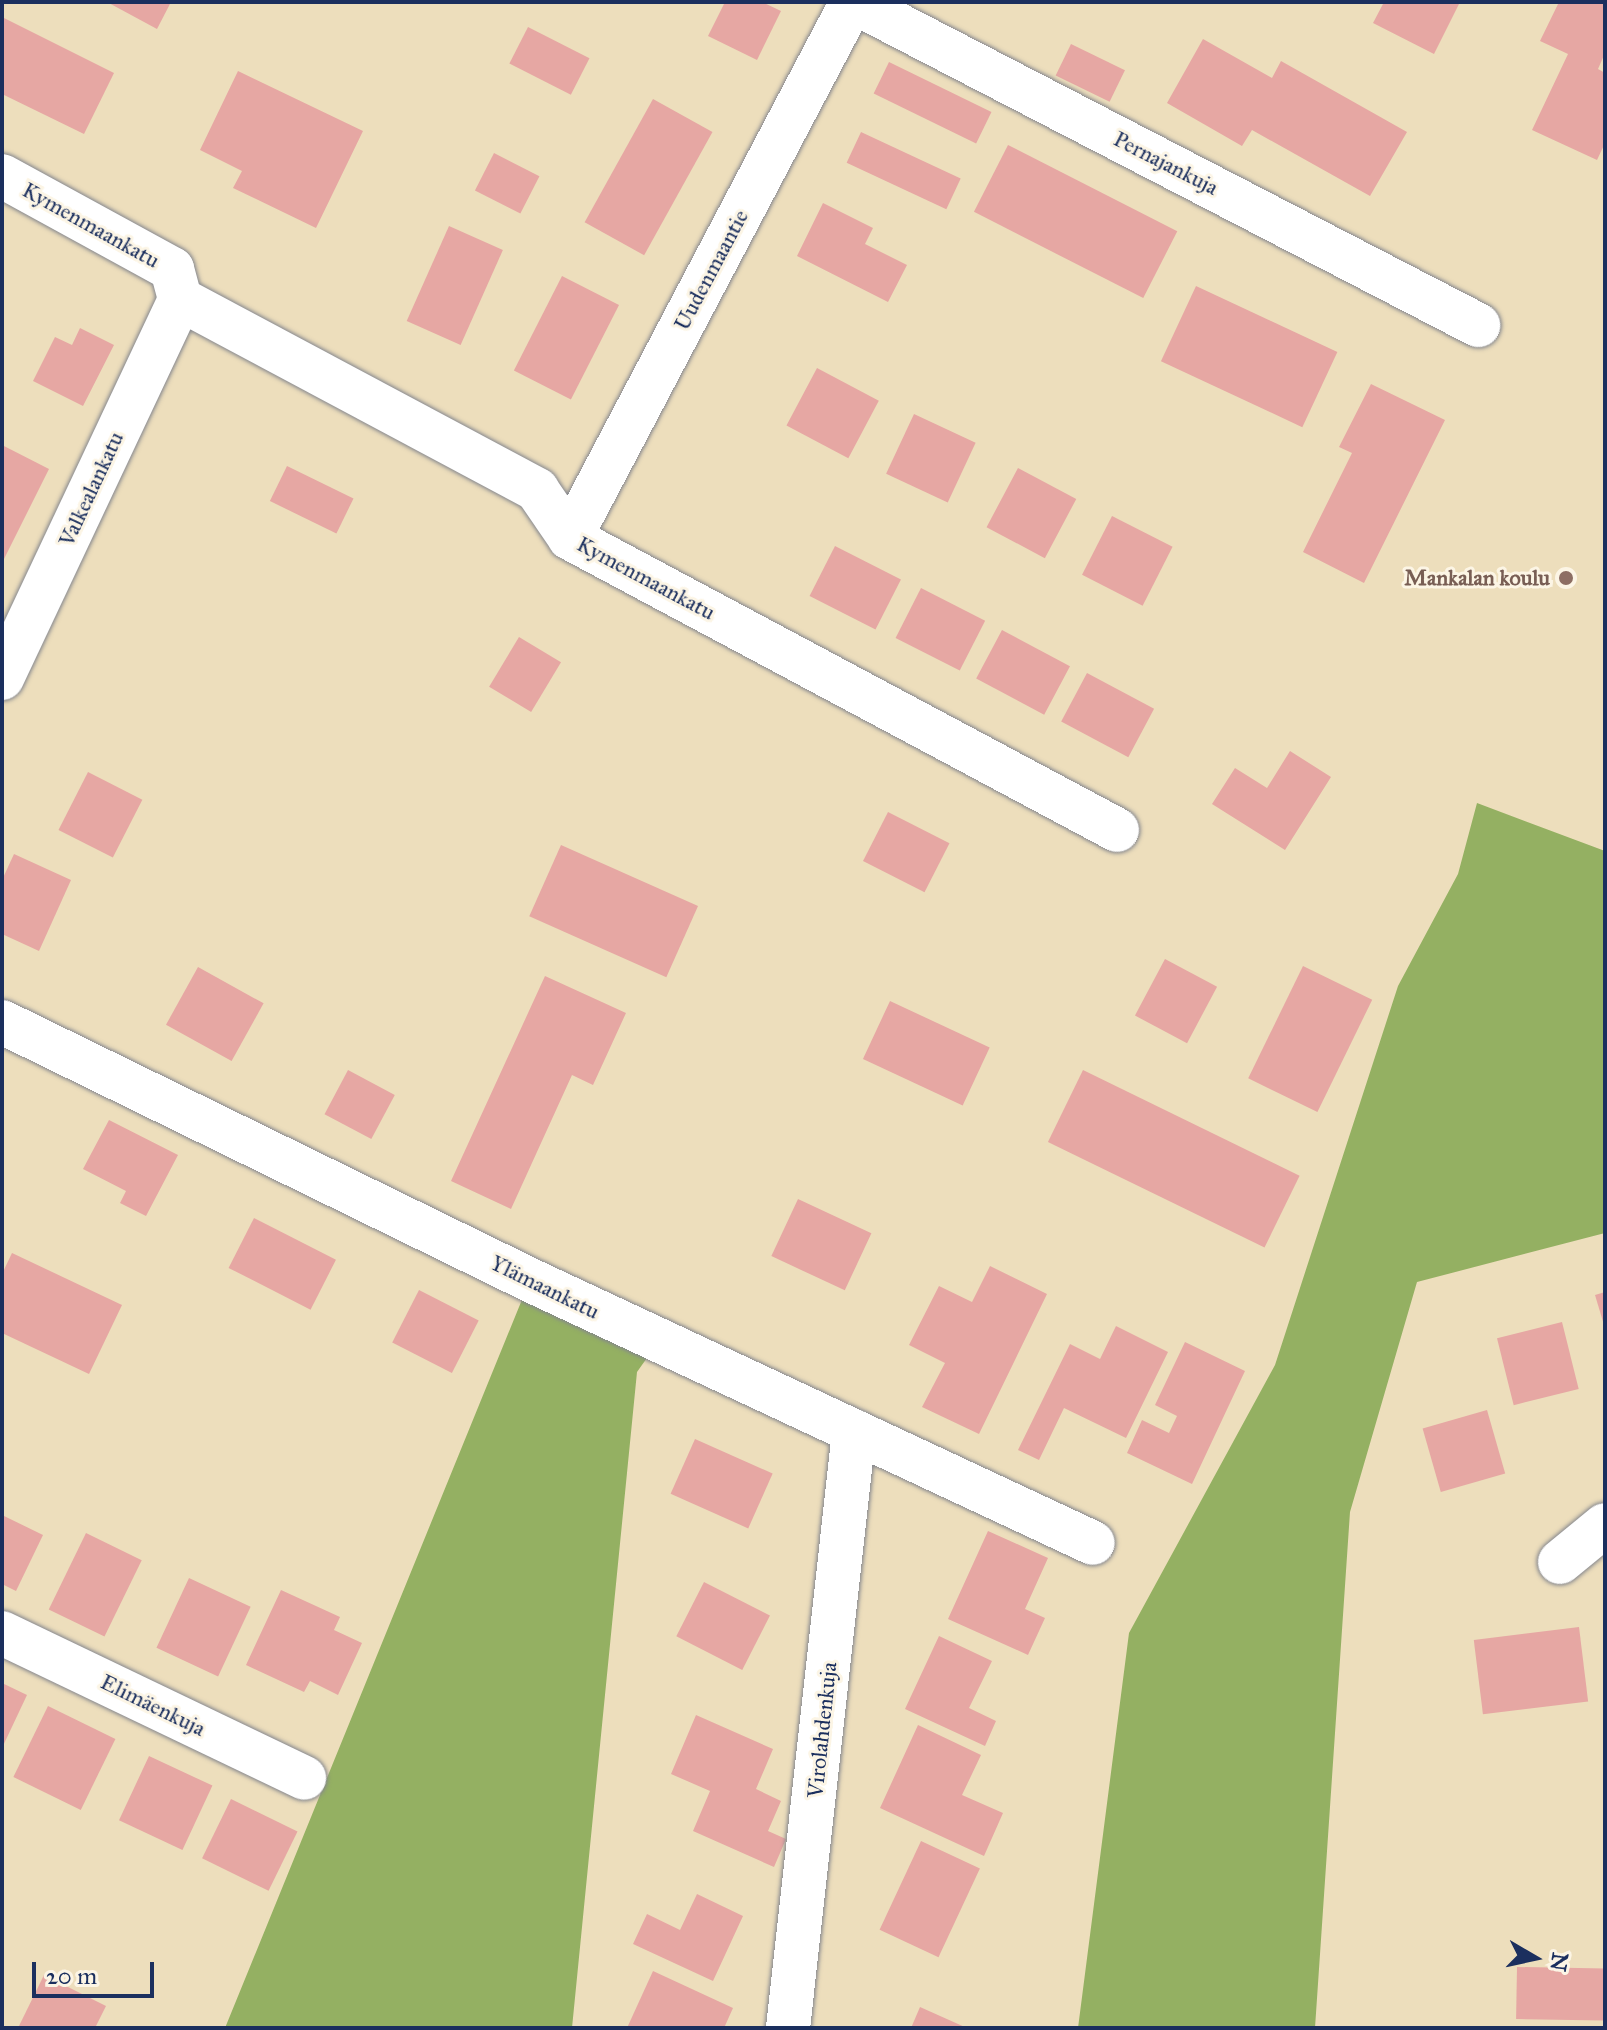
<!DOCTYPE html>
<meta charset="utf-8">
<style>
body{margin:0}
#map{position:relative;width:1607px;height:2030px;overflow:hidden;background:#eddebc;font-family:"IM FELL Great Primer",serif}
div>[style]{position:absolute}
[style*='--x']{left:calc(var(--x)*1px);top:calc(var(--y)*1px);width:calc(var(--w)*1px);rotate:calc(var(--a)*1deg)}
.forest>*{inset:0;background:#94b062}
.building>*{inset:0;background:#e6a7a3;transform-origin:0 0}
.roads{filter:drop-shadow(0 0 2px #84868d) drop-shadow(0 0 2px #84868d)}
.minor>*{height:44px;margin:-22px;padding:0 22px;transform-origin:22px;border-radius:22px;background:#fff}
.dots>*{width:22px;height:22px;translate:-50% -50%;box-sizing:border-box;border:4px solid #fcf5e5;border-radius:50%}
span{translate:-50% -50%;white-space:nowrap;text-align:center;line-height:1.15;-webkit-text-stroke:6px #fcf5e5;paint-order:stroke}
.street-label{font-size:22px;color:#1b2f5e}
.education-label{font-size:22px;color:#785e54;font-weight:700}
.right{translate:-100% -50%;text-align:right}
.frame{position:absolute;inset:0;border:4px solid #1b2f5e;pointer-events:none}
.north{position:absolute;left:1495px;top:1918px;width:80px;height:80px;-webkit-text-stroke:6px #fcf5e5;paint-order:stroke;rotate:99deg;font-size:22px;font-weight:700;line-height:32px;text-align:center;color:#1b2f5e}
.north::after{content:'';display:block;margin:auto;width:28px;height:36px;background:#1b2f5e;clip-path:polygon(50% 0,100% 100%,50% 72%,0 100%)}
.scale{position:absolute;left:32px;top:1962px;width:122px;height:36px;box-sizing:border-box;border:4px solid #1b2f5e;border-top:0;padding-left:10px;font-size:24px;line-height:28px;white-space:nowrap;color:#1b2f5e;-webkit-text-stroke:6px #fcf5e5;paint-order:stroke}
</style>
<div id="map">
<div class="forest">
<div style="clip-path:polygon(1477px 803px,1605px 851px,1605px 1233px,1417px 1282px,1350px 1512px,1315px 2028px,1078px 2028px,1129px 1633px,1275px 1365px,1398px 986px,1458px 874px)"></div>
<div style="clip-path:polygon(530px 1280px,659px 1341px,637px 1372px,572px 2028px,225px 2028px)"></div>
</div>
<div class="building">
<div style="clip-path:polygon(107px 2px,171px 2px,157px 29px)"></div>
<div style="clip-path:polygon(725px 2px,762px 2px,781px 11px,757px 60px,708px 36px)"></div>
<div style="clip-path:polygon(1378px 2px,1460px 2px,1434px 54px,1373px 23px,1383px 4px)"></div>
<div style="clip-path:polygon(1559px 2px,1605px 2px,1605px 53px,1598px 69px,1605px 73px,1605px 143px,1597px 160px,1532px 130px,1568px 54px,1540px 41px)"></div>
<div style="clip-path:polygon(2px 17px,114px 73px,84px 134px,2px 94px)"></div>
<div style="left:528px;top:27px;width:69px;height:41px;rotate:27deg"></div>
<div style="clip-path:polygon(1203px 39px,1272px 78px,1281px 61px,1407px 132px,1370px 196px,1252px 130px,1242px 146px,1167px 103px)"></div>
<div style="left:1071px;top:44px;width:60px;height:35px;rotate:26deg"></div>
<div style="left:889px;top:62px;width:114px;height:35px;rotate:26deg"></div>
<div style="clip-path:polygon(238px 71px,363px 131px,316px 228px,233px 188px,242px 171px,200px 150px)"></div>
<div style="left:653px;top:99px;width:68px;height:141px;rotate:29deg"></div>
<div style="left:861px;top:132px;width:110px;height:34px;rotate:25deg"></div>
<div style="left:1008px;top:145px;width:190px;height:75px;rotate:27deg"></div>
<div style="left:494px;top:153px;width:51px;height:42px;rotate:27deg"></div>
<div style="clip-path:polygon(823px 203px,873px 228px,865px 244px,907px 265px,888px 302px,797px 256px)"></div>
<div style="left:449px;top:226px;width:59px;height:104px;rotate:24deg"></div>
<div style="left:562px;top:276px;width:64px;height:106px;rotate:27deg"></div>
<div style="left:1196px;top:286px;width:156px;height:83px;rotate:25deg"></div>
<div style="clip-path:polygon(80px 328px,114px 345px,83px 406px,33px 381px,55px 337px,72px 345px)"></div>
<div style="left:817px;top:368px;width:70px;height:65px;rotate:28deg"></div>
<div style="clip-path:polygon(1371px 384px,1445px 420px,1364px 583px,1303px 552px,1352px 453px,1339px 447px)"></div>
<div style="left:914px;top:414px;width:68px;height:66px;rotate:25deg"></div>
<div style="clip-path:polygon(2px 445px,49px 469px,2px 563px)"></div>
<div style="left:287px;top:466px;width:74px;height:39px;rotate:26deg"></div>
<div style="left:1018px;top:468px;width:66px;height:67px;rotate:28deg"></div>
<div style="left:1112px;top:516px;width:68px;height:66px;rotate:27deg"></div>
<div style="left:835px;top:546px;width:74px;height:56px;rotate:27deg"></div>
<div style="left:921px;top:588px;width:72px;height:56px;rotate:27deg"></div>
<div style="left:1002px;top:630px;width:77px;height:55px;rotate:28deg"></div>
<div style="left:519px;top:637px;width:49px;height:58px;rotate:31deg"></div>
<div style="left:1087px;top:673px;width:76px;height:55px;rotate:28deg"></div>
<div style="clip-path:polygon(1290px 751px,1331px 777px,1285px 850px,1212px 804px,1235px 768px,1267px 788px)"></div>
<div style="left:88px;top:772px;width:61px;height:65px;rotate:27deg"></div>
<div style="left:888px;top:812px;width:69px;height:55px;rotate:27deg"></div>
<div style="left:561px;top:845px;width:150px;height:78px;rotate:24deg"></div>
<div style="clip-path:polygon(14px 854px,71px 880px,39px 951px,2px 934px,2px 880px)"></div>
<div style="left:1165px;top:959px;width:59px;height:64px;rotate:28deg"></div>
<div style="left:1303px;top:966px;width:77px;height:125px;rotate:26deg"></div>
<div style="left:198px;top:967px;width:75px;height:66px;rotate:29deg"></div>
<div style="clip-path:polygon(545px 976px,626px 1013px,593px 1085px,572px 1075px,511px 1209px,451px 1181px)"></div>
<div style="left:890px;top:1001px;width:110px;height:64px;rotate:25deg"></div>
<div style="left:348px;top:1070px;width:53px;height:50px;rotate:28deg"></div>
<div style="left:1083px;top:1070px;width:241px;height:80px;rotate:26deg"></div>
<div style="clip-path:polygon(109px 1120px,178px 1155px,146px 1216px,120px 1203px,126px 1191px,83px 1169px)"></div>
<div style="left:798px;top:1199px;width:81px;height:63px;rotate:25deg"></div>
<div style="left:254px;top:1218px;width:92px;height:56px;rotate:27deg"></div>
<div style="clip-path:polygon(12px 1253px,122px 1305px,89px 1374px,2px 1333px,2px 1274px)"></div>
<div style="clip-path:polygon(990px 1266px,1047px 1294px,979px 1434px,922px 1407px,945px 1363px,909px 1345px,939px 1286px,972px 1302px)"></div>
<div style="left:419px;top:1290px;width:67px;height:59px;rotate:27deg"></div>
<div style="clip-path:polygon(1605px 1292px,1605px 1325px,1604px 1325px,1595px 1295px)"></div>
<div style="left:1562px;top:1322px;width:69px;height:67px;rotate:76deg"></div>
<div style="clip-path:polygon(1116px 1326px,1168px 1352px,1126px 1438px,1064px 1408px,1039px 1460px,1018px 1450px,1070px 1344px,1100px 1359px)"></div>
<div style="clip-path:polygon(1185px 1342px,1245px 1371px,1192px 1484px,1127px 1453px,1142px 1420px,1169px 1433px,1177px 1416px,1155px 1405px)"></div>
<div style="left:1487px;top:1410px;width:66px;height:67px;rotate:74deg"></div>
<div style="left:695px;top:1439px;width:85px;height:60px;rotate:24deg"></div>
<div style="clip-path:polygon(2px 1515px,43px 1535px,16px 1591px,2px 1584px)"></div>
<div style="clip-path:polygon(988px 1531px,1048px 1558px,1025px 1609px,1045px 1618px,1028px 1655px,948px 1619px)"></div>
<div style="left:86px;top:1533px;width:62px;height:85px;rotate:26deg"></div>
<div style="left:189px;top:1578px;width:68px;height:77px;rotate:25deg"></div>
<div style="left:704px;top:1582px;width:74px;height:61px;rotate:27deg"></div>
<div style="clip-path:polygon(281px 1590px,340px 1617px,334px 1630px,362px 1643px,338px 1695px,310px 1681px,304px 1692px,246px 1665px)"></div>
<div style="left:1579px;top:1627px;width:75px;height:106px;rotate:83deg"></div>
<div style="clip-path:polygon(939px 1636px,992px 1661px,969px 1708px,996px 1721px,985px 1746px,905px 1709px)"></div>
<div style="clip-path:polygon(2px 1683px,27px 1695px,2px 1748px)"></div>
<div style="left:48px;top:1706px;width:75px;height:79px;rotate:26deg"></div>
<div style="clip-path:polygon(696px 1715px,773px 1749px,756px 1789px,781px 1801px,768px 1831px,786px 1839px,774px 1867px,693px 1831px,710px 1791px,671px 1774px)"></div>
<div style="clip-path:polygon(918px 1725px,981px 1755px,962px 1795px,1003px 1813px,984px 1856px,880px 1808px)"></div>
<div style="left:149px;top:1756px;width:70px;height:71px;rotate:25deg"></div>
<div style="left:231px;top:1799px;width:74px;height:66px;rotate:26deg"></div>
<div style="left:921px;top:1841px;width:65px;height:98px;rotate:25deg"></div>
<div style="clip-path:polygon(697px 1894px,743px 1916px,713px 1981px,633px 1944px,647px 1914px,680px 1930px)"></div>
<div style="left:1517px;top:1967px;width:88px;height:52px;rotate:1deg"></div>
<div style="clip-path:polygon(653px 1971px,733px 2008px,724px 2028px,627px 2028px)"></div>
<div style="clip-path:polygon(44px 1975px,106px 2006px,95px 2028px,18px 2028px)"></div>
<div style="clip-path:polygon(920px 2007px,967px 2028px,911px 2028px)"></div>
</div>
<div class="roads">
<div class="minor">
<div style="--x:854;--y:2;--w:703;--a:27.37"></div>
<div style="--x:2;--y:176;--w:194;--a:28.7"></div>
<div style="--x:172;--y:269;--w:31;--a:75"></div>
<div style="--x:180;--y:299;--w:405;--a:28.1"></div>
<div style="--x:537;--y:490;--w:58;--a:55.5"></div>
<div style="--x:570;--y:538;--w:620;--a:28.09"></div>
<div style="--x:570;--y:538;--w:606;--a:-62.25"></div>
<div style="--x:2;--y:678;--w:419;--a:-64.8"></div>
<div style="--x:2;--y:1022;--w:588;--a:26.04"></div>
<div style="--x:530;--y:1280;--w:621;--a:25.04"></div>
<div style="--x:1560;--y:1562;--w:58;--a:-39.4"></div>
<div style="--x:2;--y:1633;--w:335;--a:25.6"></div>
<div style="--x:788;--y:2028;--w:600;--a:-83.68"></div>
</div>
</div>
<div class="dots">
<div style="left:1566px;top:578px;background:#8d6e63"></div>
</div>
<div class="street-label">
<span style="left:1166px;top:163px;rotate:27deg">Pernajankuja</span>
<span style="left:91px;top:225px;rotate:29deg">Kymenmaankatu</span>
<span style="left:711px;top:270px;rotate:-62deg">Uudenmaantie</span>
<span style="left:91px;top:489px;rotate:-65deg">Valkealankatu</span>
<span style="left:646px;top:578px;rotate:28deg">Kymenmaankatu</span>
<span style="left:545px;top:1287px;rotate:26deg">Ylämaankatu</span>
<span style="left:153px;top:1705px;rotate:26deg">Elimäenkuja</span>
<span style="left:822px;top:1730px;rotate:-84deg">Virolahdenkuja</span>
</div>
<div class="education-label">
<span class="right" style="left:1550px;top:578px">Mankalan koulu</span>
</div>
<div class="frame"></div>
<div class="north">N</div>
<div class="scale">20 m</div>
</div>
